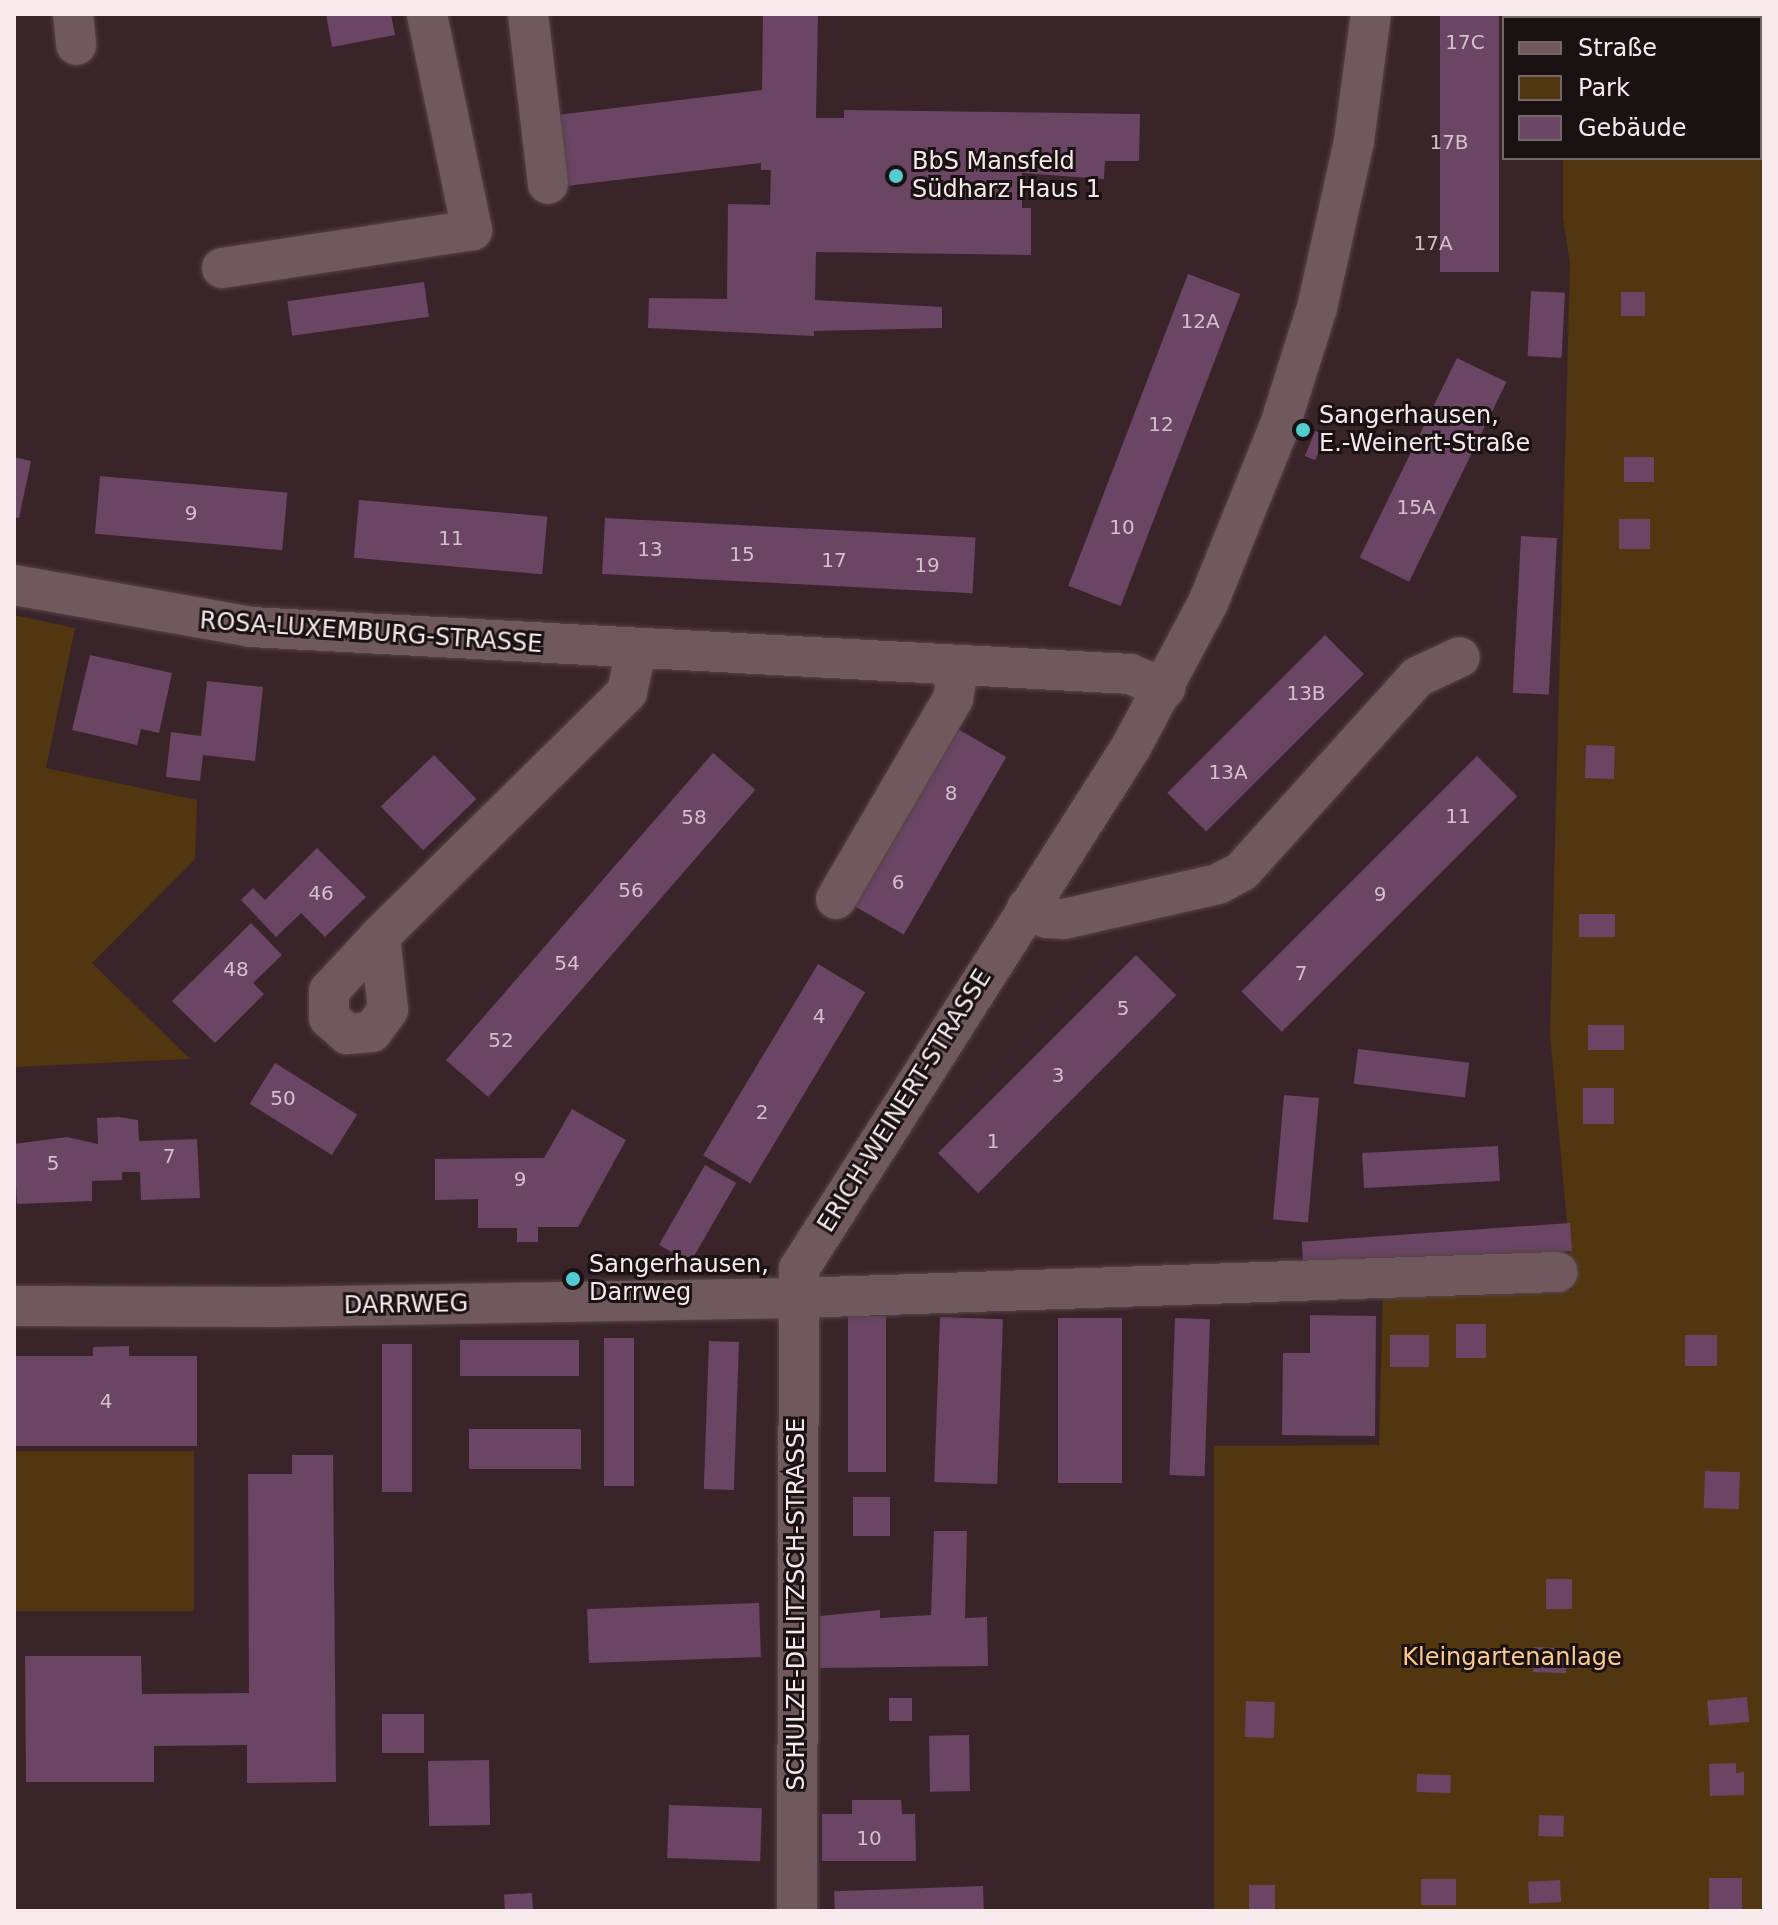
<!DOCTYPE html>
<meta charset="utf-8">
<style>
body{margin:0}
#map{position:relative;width:1778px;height:1925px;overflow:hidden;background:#392529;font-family:"DejaVu Sans",sans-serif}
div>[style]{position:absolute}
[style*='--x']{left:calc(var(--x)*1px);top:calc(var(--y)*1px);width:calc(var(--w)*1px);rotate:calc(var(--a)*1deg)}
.green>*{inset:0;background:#51360f;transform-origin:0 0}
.building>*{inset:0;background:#6a4564;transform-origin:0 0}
.roads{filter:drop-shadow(0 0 2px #544346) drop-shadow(0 0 2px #544346)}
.minor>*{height:40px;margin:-20px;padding:0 20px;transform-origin:20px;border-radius:20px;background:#70595d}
.dots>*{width:22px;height:22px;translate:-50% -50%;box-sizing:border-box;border:4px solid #1a1113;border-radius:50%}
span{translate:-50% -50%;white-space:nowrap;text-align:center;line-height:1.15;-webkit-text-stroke:6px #1a1113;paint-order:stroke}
.number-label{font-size:20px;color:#d4c0ca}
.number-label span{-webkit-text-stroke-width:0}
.poi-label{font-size:24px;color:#f7e9ec}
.left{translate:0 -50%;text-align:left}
.street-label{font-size:24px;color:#f7e9ec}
.park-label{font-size:24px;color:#fdcb8c}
.frame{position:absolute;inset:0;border:16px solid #f7e9ec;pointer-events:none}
.legend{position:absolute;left:1502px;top:16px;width:260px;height:144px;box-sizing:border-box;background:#1a1113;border:2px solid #72676a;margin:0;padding:10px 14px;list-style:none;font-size:24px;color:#f7e9ec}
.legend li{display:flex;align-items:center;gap:16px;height:40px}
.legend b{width:40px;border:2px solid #72676a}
</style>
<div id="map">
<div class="green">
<div style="clip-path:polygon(1565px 14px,1764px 14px,1764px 1911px,1214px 1911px,1214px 1446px,1379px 1445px,1383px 1292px,1573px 1290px,1550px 1034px,1570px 264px,1563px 219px,1563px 158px,1760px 158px,1760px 18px)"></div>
<div style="clip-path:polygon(14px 615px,75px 628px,46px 768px,197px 800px,195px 859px,92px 963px,190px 1059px,14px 1067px)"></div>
<div style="left:194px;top:1451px;width:160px;height:180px;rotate:90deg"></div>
</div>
<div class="building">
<div style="clip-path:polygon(326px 14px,391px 14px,395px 35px,332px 47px)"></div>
<div style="clip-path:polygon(763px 14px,818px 14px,816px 118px,844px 118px,844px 110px,1140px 114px,1139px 161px,1105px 161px,1104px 179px,1022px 173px,1022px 208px,1031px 208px,1031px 255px,816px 252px,815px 300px,942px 307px,942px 328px,814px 331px,814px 336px,648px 328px,649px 298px,727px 299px,728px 204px,770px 205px,771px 170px,761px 170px,761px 163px,566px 186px,557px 115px,762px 90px)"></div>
<div style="left:1440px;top:14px;width:59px;height:258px"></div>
<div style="left:1188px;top:274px;width:56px;height:334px;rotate:21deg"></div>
<div style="left:424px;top:282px;width:35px;height:138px;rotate:82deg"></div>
<div style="left:1531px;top:291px;width:34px;height:65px;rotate:3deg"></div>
<div style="left:1621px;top:292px;width:24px;height:24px"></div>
<div style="left:1457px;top:358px;width:55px;height:222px;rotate:26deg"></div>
<div style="left:1315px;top:431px;width:11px;height:27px;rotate:22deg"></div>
<div style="clip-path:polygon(14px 457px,31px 461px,19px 518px,14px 517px)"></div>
<div style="left:1654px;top:457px;width:25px;height:30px;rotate:90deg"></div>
<div style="left:100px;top:476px;width:188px;height:58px;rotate:5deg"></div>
<div style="left:359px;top:500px;width:189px;height:58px;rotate:5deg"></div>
<div style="left:605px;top:518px;width:371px;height:56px;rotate:3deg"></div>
<div style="left:1619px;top:519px;width:31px;height:30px"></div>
<div style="left:1521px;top:536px;width:36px;height:157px;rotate:3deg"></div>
<div style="left:1325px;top:635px;width:55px;height:223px;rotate:45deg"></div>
<div style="clip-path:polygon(90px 655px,172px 673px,159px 733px,141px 729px,137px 745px,72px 730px)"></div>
<div style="clip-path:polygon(207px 681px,263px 687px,255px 761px,203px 755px,200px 781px,166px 777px,171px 732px,201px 736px)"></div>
<div style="left:956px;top:728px;width:58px;height:205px;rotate:30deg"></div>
<div style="left:1586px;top:745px;width:29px;height:33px;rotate:2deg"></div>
<div style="left:713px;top:753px;width:56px;height:407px;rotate:41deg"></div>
<div style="left:434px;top:755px;width:61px;height:74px;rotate:46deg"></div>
<div style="left:1477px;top:756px;width:57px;height:333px;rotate:45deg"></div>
<div style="clip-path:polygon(317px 848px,366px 897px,325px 937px,301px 913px,276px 937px,241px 900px,253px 888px,265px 900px)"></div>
<div style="left:1579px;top:914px;width:36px;height:23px"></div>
<div style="clip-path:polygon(251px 923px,282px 955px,253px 983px,264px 994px,215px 1043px,172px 1001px)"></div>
<div style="left:1136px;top:955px;width:57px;height:280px;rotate:45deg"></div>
<div style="left:818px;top:964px;width:55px;height:223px;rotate:31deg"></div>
<div style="left:1588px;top:1025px;width:36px;height:25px"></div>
<div style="left:1358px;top:1049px;width:112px;height:35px;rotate:7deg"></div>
<div style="left:275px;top:1063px;width:97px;height:48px;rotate:32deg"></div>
<div style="left:1614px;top:1088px;width:36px;height:31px;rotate:90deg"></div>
<div style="left:1284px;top:1095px;width:35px;height:125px;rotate:5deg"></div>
<div style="clip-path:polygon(572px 1109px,626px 1140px,578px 1227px,538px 1227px,538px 1242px,517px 1242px,517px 1228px,478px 1228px,478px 1199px,435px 1200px,435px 1159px,544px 1158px)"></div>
<div style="clip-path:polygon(119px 1117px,138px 1120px,139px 1141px,197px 1139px,200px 1198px,141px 1200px,140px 1172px,122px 1172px,122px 1180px,92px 1181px,92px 1201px,17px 1204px,14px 1144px,67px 1137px,98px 1144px,97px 1118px)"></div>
<div style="left:1498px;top:1146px;width:35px;height:136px;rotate:87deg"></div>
<div style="left:705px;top:1165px;width:36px;height:92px;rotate:30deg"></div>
<div style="left:1570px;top:1223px;width:28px;height:269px;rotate:86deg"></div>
<div style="clip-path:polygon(1310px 1315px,1376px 1316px,1375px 1436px,1282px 1435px,1283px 1353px,1310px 1353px)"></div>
<div style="left:848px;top:1316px;width:38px;height:156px"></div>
<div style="left:940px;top:1317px;width:63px;height:165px;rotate:2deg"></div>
<div style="left:1058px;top:1318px;width:64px;height:165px"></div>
<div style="left:1175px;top:1318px;width:35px;height:157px;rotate:2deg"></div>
<div style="left:1456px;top:1324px;width:30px;height:34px"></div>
<div style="left:1390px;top:1335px;width:39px;height:32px"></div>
<div style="left:1685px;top:1335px;width:32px;height:31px"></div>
<div style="left:604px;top:1338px;width:30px;height:148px"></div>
<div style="left:460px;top:1340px;width:119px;height:36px"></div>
<div style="left:709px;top:1341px;width:30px;height:148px;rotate:2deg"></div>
<div style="left:412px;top:1344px;width:148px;height:30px;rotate:90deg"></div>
<div style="clip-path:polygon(129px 1346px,129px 1356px,197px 1356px,197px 1446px,14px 1446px,14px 1356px,93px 1356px,93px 1347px)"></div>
<div style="left:469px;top:1429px;width:112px;height:40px"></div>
<div style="clip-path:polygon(292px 1455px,333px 1455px,336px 1782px,247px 1783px,247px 1745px,154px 1746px,154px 1782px,26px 1782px,25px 1656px,141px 1656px,142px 1694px,249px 1693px,248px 1474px,292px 1474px)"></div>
<div style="left:1705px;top:1471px;width:35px;height:37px;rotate:2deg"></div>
<div style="left:853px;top:1497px;width:37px;height:39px"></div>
<div style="clip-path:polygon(934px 1531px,967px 1531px,965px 1618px,987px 1617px,988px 1666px,820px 1668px,820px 1616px,880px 1610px,880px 1618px,931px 1615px)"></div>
<div style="left:1546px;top:1579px;width:26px;height:30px"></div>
<div style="left:759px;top:1603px;width:54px;height:172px;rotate:88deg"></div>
<div style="left:1534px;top:1647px;width:33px;height:25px;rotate:2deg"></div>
<div style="left:1747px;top:1697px;width:25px;height:40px;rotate:85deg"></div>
<div style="left:889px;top:1698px;width:23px;height:23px"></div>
<div style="left:1246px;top:1701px;width:29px;height:36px;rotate:2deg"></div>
<div style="left:382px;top:1714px;width:42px;height:39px"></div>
<div style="left:969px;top:1735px;width:56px;height:40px;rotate:89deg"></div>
<div style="left:489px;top:1760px;width:65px;height:61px;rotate:89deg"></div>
<div style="clip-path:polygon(1736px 1763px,1736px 1773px,1744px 1772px,1744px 1795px,1710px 1796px,1709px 1764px)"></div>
<div style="left:1417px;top:1774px;width:34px;height:18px;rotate:2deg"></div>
<div style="clip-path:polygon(852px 1800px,901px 1800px,902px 1814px,915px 1814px,916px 1861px,822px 1861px,822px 1814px,852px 1814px)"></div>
<div style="left:669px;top:1805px;width:93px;height:53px;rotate:2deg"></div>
<div style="left:1539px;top:1815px;width:25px;height:21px;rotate:2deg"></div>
<div style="left:1709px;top:1878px;width:33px;height:32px"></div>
<div style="left:1421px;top:1879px;width:35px;height:26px"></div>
<div style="left:1560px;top:1880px;width:22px;height:32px;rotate:87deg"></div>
<div style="left:1249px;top:1885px;width:26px;height:25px"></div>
<div style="left:983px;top:1886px;width:25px;height:149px;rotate:88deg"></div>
<div style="left:532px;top:1893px;width:18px;height:28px;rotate:87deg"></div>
</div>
<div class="roads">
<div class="minor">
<div style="--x:73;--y:14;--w:31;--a:84"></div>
<div style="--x:528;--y:14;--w:171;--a:83.3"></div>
<div style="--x:222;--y:268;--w:253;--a:-8.6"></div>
<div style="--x:472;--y:230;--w:221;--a:-101.8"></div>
<div style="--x:14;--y:585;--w:241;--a:10"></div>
<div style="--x:251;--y:627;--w:880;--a:3.06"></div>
<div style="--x:1130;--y:674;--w:38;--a:22"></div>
<div style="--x:836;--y:899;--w:232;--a:-59.7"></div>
<div style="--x:953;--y:699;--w:34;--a:-80"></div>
<div style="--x:1027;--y:908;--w:22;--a:27"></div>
<div style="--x:1047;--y:918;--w:17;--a:3"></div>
<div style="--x:1064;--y:919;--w:158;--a:-12.8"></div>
<div style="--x:1218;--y:884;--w:27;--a:-28"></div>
<div style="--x:1242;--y:871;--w:261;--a:-47.9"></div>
<div style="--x:1417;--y:677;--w:47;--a:-24.9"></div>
<div style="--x:380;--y:936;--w:74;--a:83.8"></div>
<div style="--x:388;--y:1010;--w:27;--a:126"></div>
<div style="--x:372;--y:1032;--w:25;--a:175"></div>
<div style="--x:347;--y:1034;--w:24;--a:-138"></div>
<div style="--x:329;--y:1018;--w:27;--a:-90"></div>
<div style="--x:329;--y:991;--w:75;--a:-47.2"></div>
<div style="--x:380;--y:936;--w:347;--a:-44.6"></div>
<div style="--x:627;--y:692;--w:42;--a:-77.6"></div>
<div style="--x:14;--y:1306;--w:262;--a:0.2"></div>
<div style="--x:276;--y:1307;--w:521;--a:-0.99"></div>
<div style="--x:797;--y:1298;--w:761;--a:-1.96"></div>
<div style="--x:797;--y:1911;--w:642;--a:-89.82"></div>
<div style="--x:799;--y:1269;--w:619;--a:-57.54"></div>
<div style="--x:1131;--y:747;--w:163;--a:-61.9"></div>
<div style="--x:1208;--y:603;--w:192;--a:-68"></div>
<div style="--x:1280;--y:425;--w:123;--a:-72.5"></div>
<div style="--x:1317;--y:308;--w:171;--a:-77.5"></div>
<div style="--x:1354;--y:141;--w:128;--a:-82.4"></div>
</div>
</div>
<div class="dots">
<div style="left:896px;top:176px;background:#51ccd1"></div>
<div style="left:1303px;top:430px;background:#51ccd1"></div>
<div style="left:573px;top:1279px;background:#51ccd1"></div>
</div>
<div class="number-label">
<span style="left:1465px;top:42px">17C</span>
<span style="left:1449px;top:142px">17B</span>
<span style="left:1433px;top:243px">17A</span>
<span style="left:1200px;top:321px">12A</span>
<span style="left:1161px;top:424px">12</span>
<span style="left:1416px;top:507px">15A</span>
<span style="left:191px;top:513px">9</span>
<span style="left:1122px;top:527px">10</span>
<span style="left:451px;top:538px">11</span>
<span style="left:650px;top:549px">13</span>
<span style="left:742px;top:554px">15</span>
<span style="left:834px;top:560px">17</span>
<span style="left:927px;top:565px">19</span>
<span style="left:1306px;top:693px">13B</span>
<span style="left:1228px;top:772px">13A</span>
<span style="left:951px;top:793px">8</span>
<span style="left:1458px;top:816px">11</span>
<span style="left:694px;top:817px">58</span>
<span style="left:898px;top:882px">6</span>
<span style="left:631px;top:890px">56</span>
<span style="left:321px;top:893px">46</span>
<span style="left:1380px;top:894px">9</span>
<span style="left:567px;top:963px">54</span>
<span style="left:236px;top:969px">48</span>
<span style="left:1301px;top:973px">7</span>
<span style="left:1123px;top:1008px">5</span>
<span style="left:819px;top:1016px">4</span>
<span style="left:501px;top:1040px">52</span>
<span style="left:1058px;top:1075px">3</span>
<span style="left:283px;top:1098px">50</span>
<span style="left:762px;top:1112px">2</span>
<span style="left:993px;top:1141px">1</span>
<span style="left:169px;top:1156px">7</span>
<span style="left:53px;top:1163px">5</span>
<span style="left:520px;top:1179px">9</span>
<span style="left:106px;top:1401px">4</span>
<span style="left:869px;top:1838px">10</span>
</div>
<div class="poi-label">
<span class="left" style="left:912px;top:176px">BbS Mansfeld<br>Südharz Haus 1</span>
<span class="left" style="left:1319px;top:430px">Sangerhausen,<br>E.-Weinert-Straße</span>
<span class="left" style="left:589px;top:1279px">Sangerhausen,<br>Darrweg</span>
</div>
<div class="street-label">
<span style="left:371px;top:633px;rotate:4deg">ROSA-LUXEMBURG-STRASSE</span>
<span style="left:905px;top:1101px;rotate:-58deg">ERICH-WEINERT-STRASSE</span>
<span style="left:406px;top:1305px;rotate:-1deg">DARRWEG</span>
<span style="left:797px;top:1604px;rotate:-90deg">SCHULZE-DELITZSCH-STRASSE</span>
</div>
<div class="park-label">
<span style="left:1512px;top:1658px">Kleingartenanlage</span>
</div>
<div class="frame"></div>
<ul class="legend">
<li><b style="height:10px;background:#70595d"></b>Straße</li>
<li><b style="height:22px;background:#51360f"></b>Park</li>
<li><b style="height:22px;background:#6a4564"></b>Gebäude</li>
</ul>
</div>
